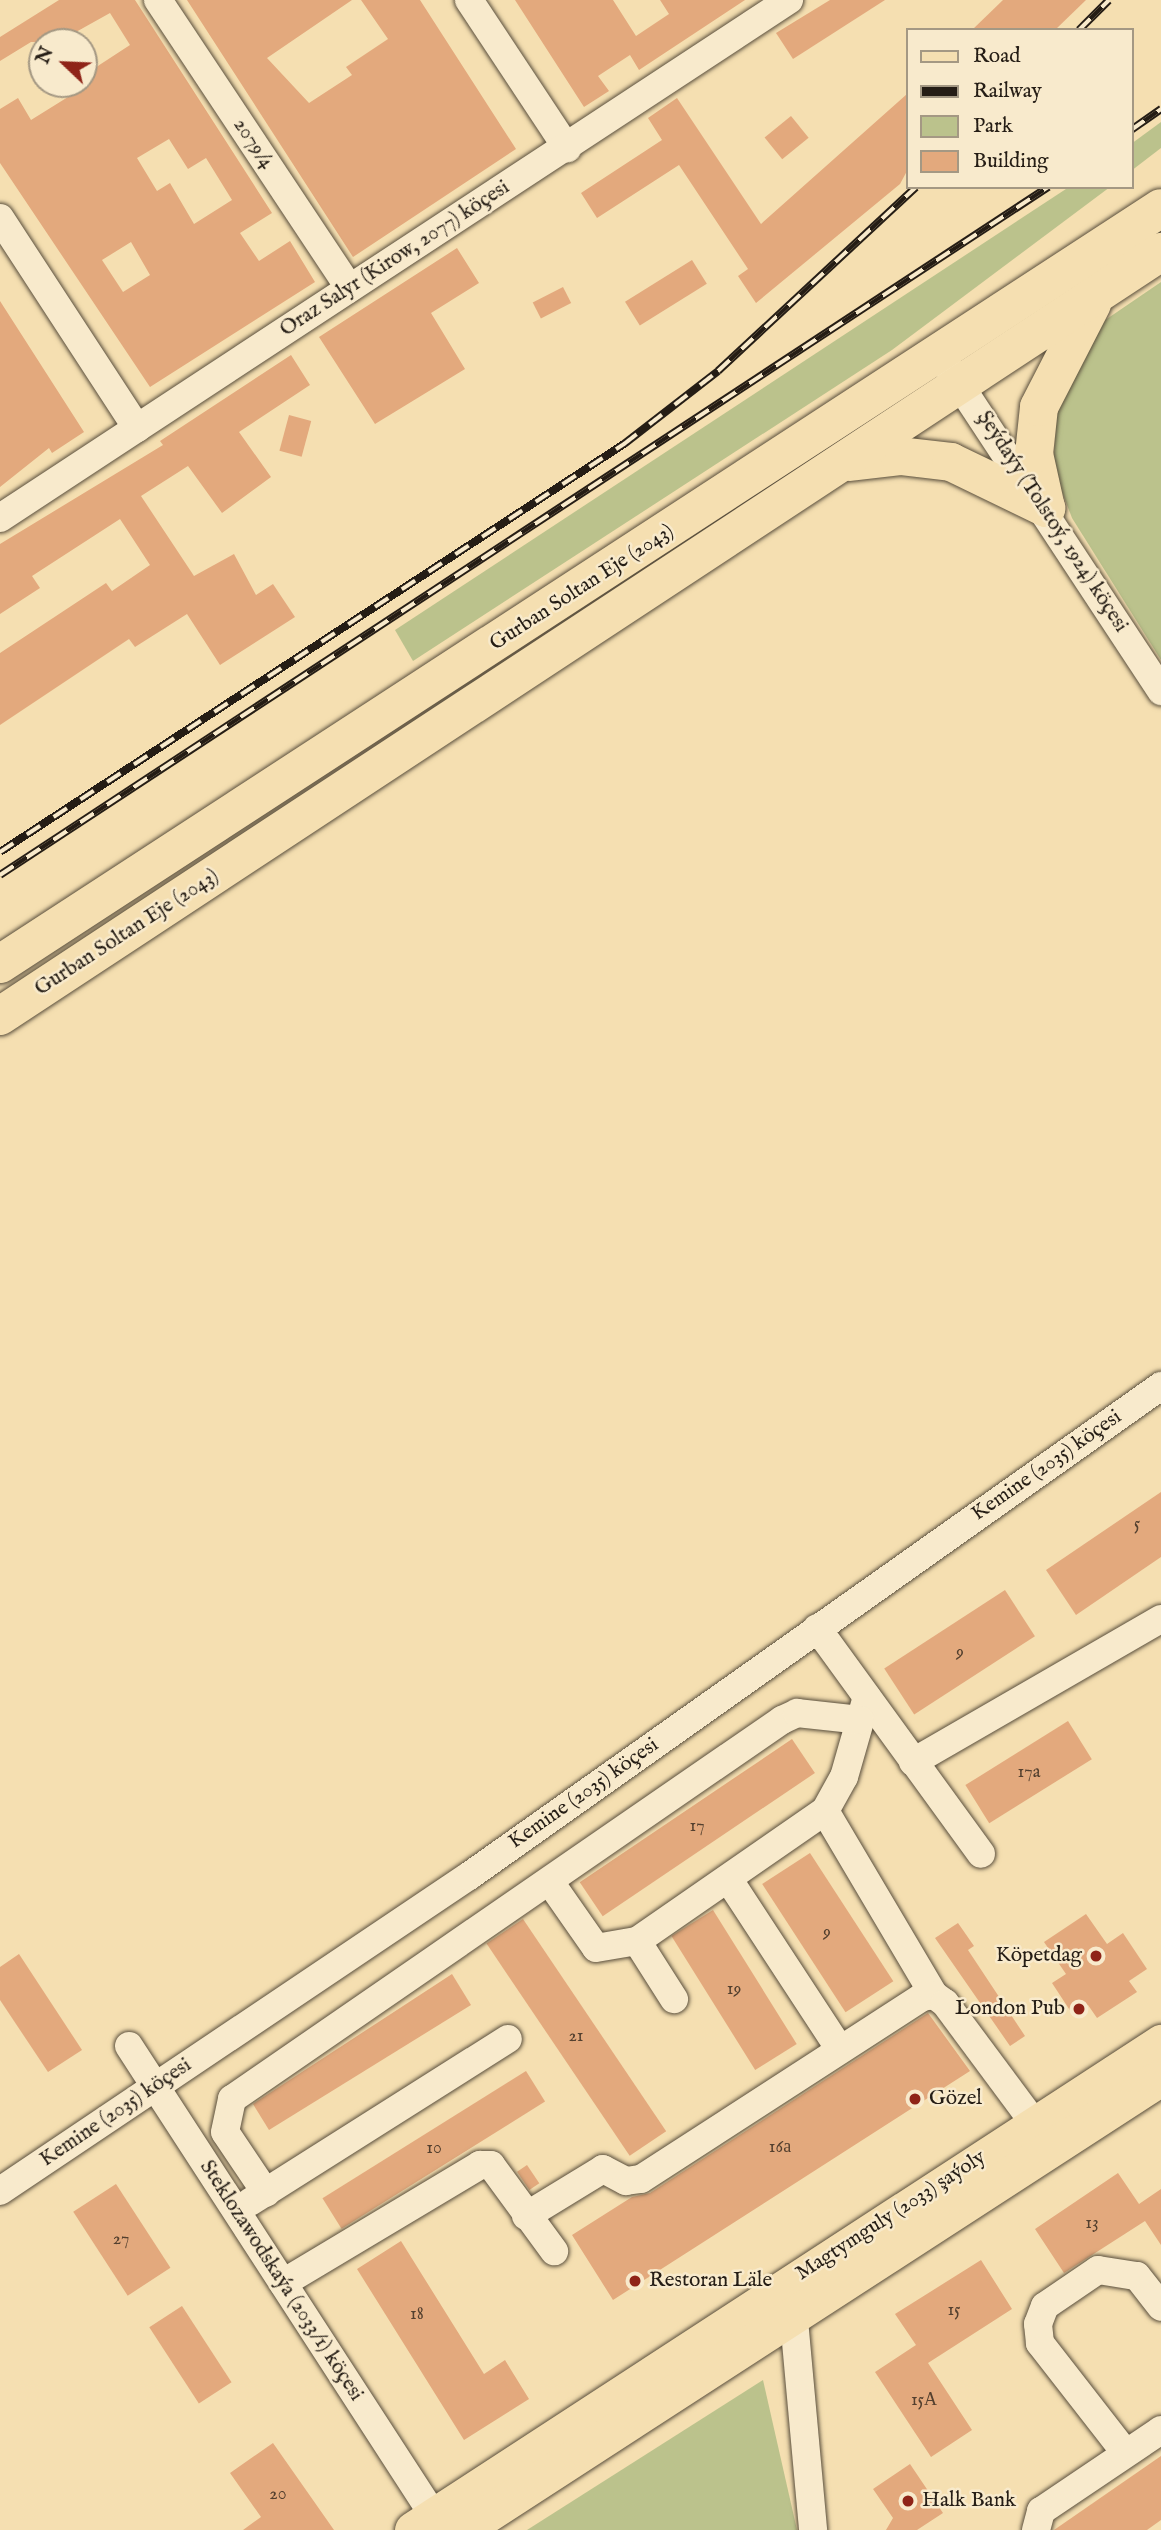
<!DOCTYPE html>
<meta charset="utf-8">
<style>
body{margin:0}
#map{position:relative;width:1161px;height:2530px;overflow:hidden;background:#f5dfb1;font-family:"IM FELL English",serif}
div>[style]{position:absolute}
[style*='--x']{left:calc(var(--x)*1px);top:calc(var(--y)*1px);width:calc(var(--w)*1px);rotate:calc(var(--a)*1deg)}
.green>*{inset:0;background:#bbc28c}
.building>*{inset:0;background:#e3a97d;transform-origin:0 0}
.roads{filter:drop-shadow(0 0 2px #594e3c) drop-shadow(0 0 2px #594e3c)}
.minor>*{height:28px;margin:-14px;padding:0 14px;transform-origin:14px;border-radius:14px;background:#f8eacc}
.major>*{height:37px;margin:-18.5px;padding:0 18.5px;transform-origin:18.5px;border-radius:18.5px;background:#f5dfb1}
.highway>*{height:38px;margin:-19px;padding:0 19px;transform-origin:19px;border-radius:19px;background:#f5dfb1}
.rail>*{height:8px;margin-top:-4px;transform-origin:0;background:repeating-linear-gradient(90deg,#f8eacc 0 16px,#251d15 0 32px);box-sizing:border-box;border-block:2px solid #251d15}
.dots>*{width:19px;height:19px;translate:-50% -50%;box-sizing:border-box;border:4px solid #f8eacc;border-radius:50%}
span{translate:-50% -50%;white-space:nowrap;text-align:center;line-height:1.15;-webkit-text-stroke:5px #f8eacc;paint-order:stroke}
.number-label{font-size:18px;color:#54402f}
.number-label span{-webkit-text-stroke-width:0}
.street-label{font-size:21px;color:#251d15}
.poi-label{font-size:21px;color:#251d15}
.right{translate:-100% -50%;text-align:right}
.left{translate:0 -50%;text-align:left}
.legend{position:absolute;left:906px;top:28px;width:228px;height:161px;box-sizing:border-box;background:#f8eacc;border:2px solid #a49883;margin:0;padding:9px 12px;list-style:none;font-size:21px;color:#251d15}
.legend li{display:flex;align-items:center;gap:14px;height:35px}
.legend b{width:35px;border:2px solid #a49883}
.north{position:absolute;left:28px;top:28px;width:70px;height:70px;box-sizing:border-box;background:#f8eacc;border:2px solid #a49883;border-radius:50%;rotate:293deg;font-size:19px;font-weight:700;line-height:28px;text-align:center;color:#251d15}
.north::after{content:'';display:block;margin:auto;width:24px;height:32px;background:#8f2418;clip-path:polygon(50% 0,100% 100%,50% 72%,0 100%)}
</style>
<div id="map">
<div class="green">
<div style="clip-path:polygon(1161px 122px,1161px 148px,1131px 171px,1131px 144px)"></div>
<div style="clip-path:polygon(1069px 187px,1110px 187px,892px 350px,413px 661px,395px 630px)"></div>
<div style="clip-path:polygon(1161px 282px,1161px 660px,1072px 518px,1053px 468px,1057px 413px,1095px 327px)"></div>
<div style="clip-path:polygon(763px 2380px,797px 2530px,527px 2530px)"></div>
</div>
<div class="building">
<div style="clip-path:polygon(evenodd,59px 0,135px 0,272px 213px,240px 233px,259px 261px,290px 241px,315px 282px,150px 387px,0 163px,0 109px,18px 98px,31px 120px,76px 92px,71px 84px,84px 84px,84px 75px,130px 45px,110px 13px,58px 42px,31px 42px,0 61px,0 37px,59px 0,169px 139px,188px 169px,206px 158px,232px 200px,194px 224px,170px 183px,157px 191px,137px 158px,169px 139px,59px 0,131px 242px,150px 275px,123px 292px,102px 260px,131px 242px)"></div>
<div style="clip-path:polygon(187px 0,352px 0,267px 58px,309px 103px,352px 75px,346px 67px,388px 39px,361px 0,420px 0,516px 149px,353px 257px)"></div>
<div style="clip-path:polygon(515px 0,613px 0,636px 36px,669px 14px,660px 0,745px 0,639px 70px,630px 55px,598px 76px,609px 91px,584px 107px)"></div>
<div style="clip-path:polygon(830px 0,885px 0,793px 59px,776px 33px)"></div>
<div style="clip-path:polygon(1003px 0,1086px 0,1055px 30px,972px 30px)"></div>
<div style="clip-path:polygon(907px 94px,907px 171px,900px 184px,756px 303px,738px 276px,748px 269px,679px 165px,597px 218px,581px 193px,662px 140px,648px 118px,677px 98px,761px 224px)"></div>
<div style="left:791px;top:116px;width:28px;height:34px;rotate:51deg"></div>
<div style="clip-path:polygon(457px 248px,479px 283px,431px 313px,465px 369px,375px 424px,319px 337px)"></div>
<div style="left:692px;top:260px;width:28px;height:79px;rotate:58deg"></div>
<div style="left:563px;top:287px;width:18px;height:34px;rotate:63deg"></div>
<div style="clip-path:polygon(0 301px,84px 432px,52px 453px,49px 448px,0 487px)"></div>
<div style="clip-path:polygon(291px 355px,310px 385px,239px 432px,271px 477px,222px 513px,188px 466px,141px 496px,194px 576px,234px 554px,256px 595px,273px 584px,295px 617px,220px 665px,187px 614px,135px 647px,129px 639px,0 725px,0 653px,106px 583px,112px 591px,150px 565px,120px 519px,32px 576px,40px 588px,0 614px,0 544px,163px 445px,160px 441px)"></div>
<div style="left:289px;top:415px;width:23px;height:37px;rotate:15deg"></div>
<div style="clip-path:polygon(1161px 1492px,1161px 1557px,1076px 1615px,1046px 1570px)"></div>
<div style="left:1005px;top:1590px;width:55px;height:144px;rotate:57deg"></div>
<div style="left:1068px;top:1721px;width:45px;height:121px;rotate:58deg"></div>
<div style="left:792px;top:1739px;width:41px;height:256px;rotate:56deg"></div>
<div style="left:810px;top:1853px;width:153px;height:57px;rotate:57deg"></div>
<div style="left:713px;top:1910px;width:158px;height:49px;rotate:58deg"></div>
<div style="clip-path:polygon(1086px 1914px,1107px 1944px,1123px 1933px,1147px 1969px,1129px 1981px,1137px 1992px,1097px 2018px,1088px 2005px,1073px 2015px,1052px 1983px,1066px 1974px,1044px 1942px)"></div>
<div style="left:523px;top:1919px;width:256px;height:44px;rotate:56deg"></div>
<div style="clip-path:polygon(958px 1923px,974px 1946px,968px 1950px,1025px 2036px,1010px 2046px,935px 1938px)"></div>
<div style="clip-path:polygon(19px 1954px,82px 2050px,48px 2072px,0 2000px,0 1967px)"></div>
<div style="clip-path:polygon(452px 1974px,471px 2005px,269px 2130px,253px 2104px)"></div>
<div style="clip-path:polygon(928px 2013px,970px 2071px,613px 2300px,572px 2235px,632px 2197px,650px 2193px)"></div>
<div style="left:526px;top:2071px;width:36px;height:240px;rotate:58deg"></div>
<div style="left:527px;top:2165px;width:22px;height:12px;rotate:56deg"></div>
<div style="clip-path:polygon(1118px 2173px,1139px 2204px,1161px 2189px,1161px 2245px,1145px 2221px,1064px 2273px,1035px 2229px)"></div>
<div style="left:116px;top:2184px;width:100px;height:51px;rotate:57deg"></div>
<div style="clip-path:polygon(401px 2241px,484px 2374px,505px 2360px,529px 2399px,464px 2440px,357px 2269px)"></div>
<div style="clip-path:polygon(981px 2260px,1012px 2309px,928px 2363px,972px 2430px,931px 2457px,875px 2372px,916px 2345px,895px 2314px)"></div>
<div style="left:182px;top:2306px;width:91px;height:39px;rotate:57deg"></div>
<div style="clip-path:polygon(273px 2443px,334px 2530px,243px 2530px,261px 2517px,230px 2473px)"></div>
<div style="clip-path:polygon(1161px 2456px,1161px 2520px,1147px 2530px,1054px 2530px)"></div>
<div style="clip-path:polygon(910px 2464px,943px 2513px,917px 2530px,886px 2530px,893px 2518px,873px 2489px)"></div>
</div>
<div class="roads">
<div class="minor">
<div style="--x:158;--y:0;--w:346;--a:56.4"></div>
<div style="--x:469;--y:0;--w:178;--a:56.5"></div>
<div style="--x:0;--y:218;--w:251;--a:56.9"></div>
<div style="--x:949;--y:369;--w:386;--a:56.6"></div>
<div style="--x:0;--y:518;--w:944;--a:-33.29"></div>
<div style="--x:817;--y:1628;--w:279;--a:54"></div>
<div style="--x:913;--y:1762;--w:286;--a:-30"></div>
<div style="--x:825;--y:1811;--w:214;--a:59.4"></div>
<div style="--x:729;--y:1880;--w:201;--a:56.8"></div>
<div style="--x:550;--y:1882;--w:80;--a:55.1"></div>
<div style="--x:596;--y:1948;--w:42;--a:-9.7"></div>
<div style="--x:637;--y:1941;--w:229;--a:-34.7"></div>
<div style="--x:825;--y:1811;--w:39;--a:-61"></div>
<div style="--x:844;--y:1777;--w:83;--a:-74"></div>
<div style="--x:637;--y:1941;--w:69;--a:57.5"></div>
<div style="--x:129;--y:2046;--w:560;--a:57.02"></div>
<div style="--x:0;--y:2191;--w:565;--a:-33.89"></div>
<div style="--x:469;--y:1876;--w:848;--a:-35.3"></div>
<div style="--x:266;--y:2193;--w:73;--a:-123.9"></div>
<div style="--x:225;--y:2132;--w:34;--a:-78"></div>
<div style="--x:232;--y:2099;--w:668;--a:-34.57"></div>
<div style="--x:782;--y:1720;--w:17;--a:-25"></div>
<div style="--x:797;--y:1713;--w:63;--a:6.3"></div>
<div style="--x:250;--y:2202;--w:305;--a:-32.3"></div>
<div style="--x:526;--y:2216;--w:90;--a:-31.4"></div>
<div style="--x:603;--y:2169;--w:26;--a:28"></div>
<div style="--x:626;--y:2181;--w:15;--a:-8"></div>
<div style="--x:641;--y:2179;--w:335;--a:-32.9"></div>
<div style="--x:922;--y:1997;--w:12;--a:-9"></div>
<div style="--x:934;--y:1995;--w:14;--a:36"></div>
<div style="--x:945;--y:2003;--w:149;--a:53.4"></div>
<div style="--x:283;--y:2283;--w:230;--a:-30.9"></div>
<div style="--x:480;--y:2165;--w:11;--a:0"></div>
<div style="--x:491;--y:2165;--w:107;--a:53.8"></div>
<div style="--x:794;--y:2320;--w:211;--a:84.8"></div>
<div style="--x:1124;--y:2451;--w:137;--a:-127.9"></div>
<div style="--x:1040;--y:2343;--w:19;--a:-96"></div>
<div style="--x:1038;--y:2324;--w:19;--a:-69"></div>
<div style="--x:1045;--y:2306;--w:64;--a:-34.2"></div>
<div style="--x:1098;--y:2270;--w:39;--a:9"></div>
<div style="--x:1137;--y:2276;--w:39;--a:52"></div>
<div style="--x:1036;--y:2530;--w:20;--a:-75"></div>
<div style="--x:1041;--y:2511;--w:145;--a:-34"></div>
</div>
<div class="major">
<div style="--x:413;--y:2530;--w:893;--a:-33.07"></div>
<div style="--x:462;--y:2530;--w:833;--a:-32.95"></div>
</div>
<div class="highway">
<div style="--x:850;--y:462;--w:50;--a:-6.8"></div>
<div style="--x:900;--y:456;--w:51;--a:6.7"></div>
<div style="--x:951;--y:462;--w:106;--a:25.8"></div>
<div style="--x:1046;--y:508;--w:55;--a:-102.5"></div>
<div style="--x:1034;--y:454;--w:47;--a:-83.9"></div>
<div style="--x:1039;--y:407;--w:116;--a:-62.8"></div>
<div style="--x:0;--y:964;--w:1385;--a:-33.07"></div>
<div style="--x:0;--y:1016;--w:1390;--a:-33.35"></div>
</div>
</div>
<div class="rail">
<div style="--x:1079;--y:30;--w:42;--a:-45"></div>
<div style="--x:1131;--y:130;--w:37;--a:-35"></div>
<div style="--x:0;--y:852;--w:746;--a:-33.18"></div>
<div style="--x:624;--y:444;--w:119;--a:-37.8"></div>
<div style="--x:718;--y:371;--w:270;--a:-42.9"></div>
<div style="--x:0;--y:875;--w:1254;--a:-33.28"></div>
</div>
<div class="dots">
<div style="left:1096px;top:1956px;background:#8f2418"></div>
<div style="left:1079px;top:2009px;background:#8f2418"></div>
<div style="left:915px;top:2099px;background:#8f2418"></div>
<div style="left:635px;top:2281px;background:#8f2418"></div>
<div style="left:908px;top:2501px;background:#8f2418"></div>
</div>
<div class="number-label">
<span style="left:1137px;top:1525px">5</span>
<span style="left:960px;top:1653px">9</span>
<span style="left:1029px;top:1773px">17a</span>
<span style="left:697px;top:1827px">17</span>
<span style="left:827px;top:1933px">9</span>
<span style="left:734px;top:1990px">19</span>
<span style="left:576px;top:2037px">21</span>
<span style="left:780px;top:2148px">16а</span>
<span style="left:434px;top:2149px">10</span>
<span style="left:1092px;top:2224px">13</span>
<span style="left:121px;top:2240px">27</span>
<span style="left:954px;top:2311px">15</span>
<span style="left:417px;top:2315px">18</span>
<span style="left:924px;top:2401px">15А</span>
<span style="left:278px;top:2495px">20</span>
</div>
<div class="street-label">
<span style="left:253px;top:144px;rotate:56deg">2079/4</span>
<span style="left:395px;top:259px;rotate:-33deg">Oraz Salyr (Kirow, 2077) köçesi</span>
<span style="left:1052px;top:522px;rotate:57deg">Şeýdaýy (Tolstoý, 1924) köçesi</span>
<span style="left:582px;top:588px;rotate:-33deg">Gurban Soltan Eje (2043)</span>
<span style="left:127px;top:933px;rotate:-33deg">Gurban Soltan Eje (2043)</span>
<span style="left:1047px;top:1466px;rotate:-35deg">Kemine (2035) köçesi</span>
<span style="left:584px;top:1794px;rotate:-35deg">Kemine (2035) köçesi</span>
<span style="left:116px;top:2113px;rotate:-34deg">Kemine (2035) köçesi</span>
<span style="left:891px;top:2216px;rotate:-33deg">Magtymguly (2033) şaýoly</span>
<span style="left:281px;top:2281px;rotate:57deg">Steklozawodskaýa (2033/1) köçesi</span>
</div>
<div class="poi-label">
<span class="right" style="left:1082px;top:1956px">Köpetdag</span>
<span class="right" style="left:1065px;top:2009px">London Pub</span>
<span class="left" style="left:929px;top:2099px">Gözel</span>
<span class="left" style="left:649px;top:2281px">Restoran Läle</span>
<span class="left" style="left:922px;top:2501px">Halk Bank</span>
</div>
<ul class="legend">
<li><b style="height:9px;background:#f5dfb1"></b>Road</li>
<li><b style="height:9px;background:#251d15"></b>Railway</li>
<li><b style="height:19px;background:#bbc28c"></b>Park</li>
<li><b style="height:19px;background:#e3a97d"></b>Building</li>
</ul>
<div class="north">N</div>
</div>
